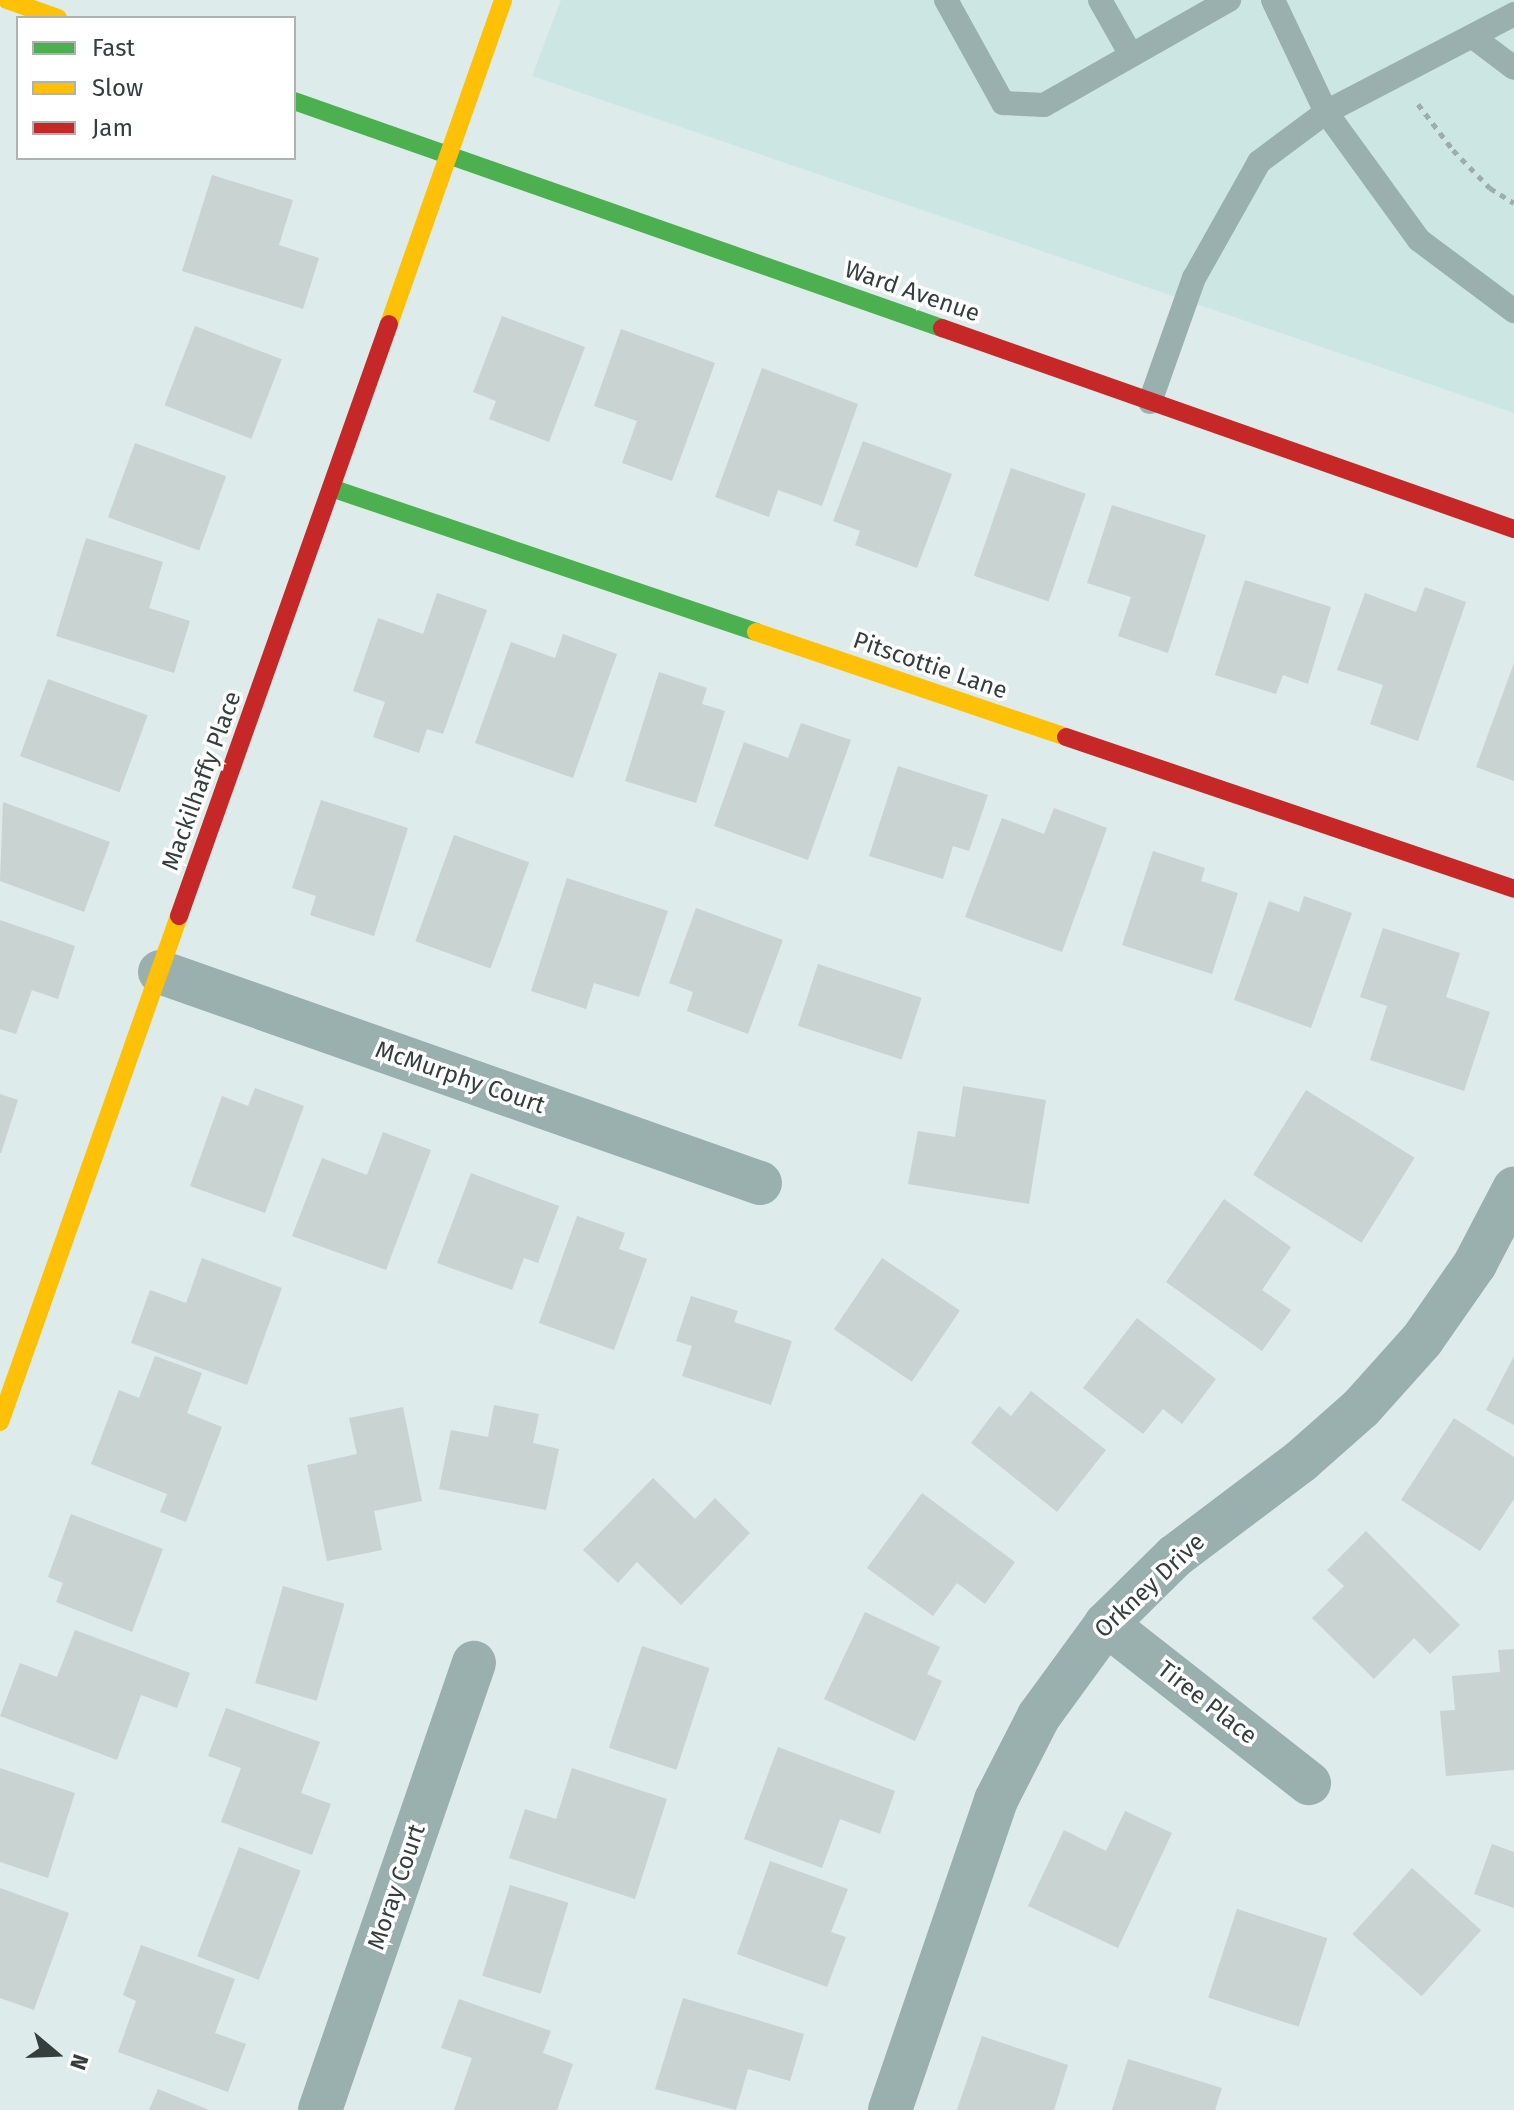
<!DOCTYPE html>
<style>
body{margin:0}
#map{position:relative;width:1514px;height:2110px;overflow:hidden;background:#ddebea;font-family:"Fira Sans",sans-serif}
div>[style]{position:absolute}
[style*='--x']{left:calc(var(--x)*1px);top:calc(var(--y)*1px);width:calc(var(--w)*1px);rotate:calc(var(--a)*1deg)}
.built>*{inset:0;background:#cce6e3}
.building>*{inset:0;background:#c8d3d2;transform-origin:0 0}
.path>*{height:5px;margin-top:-2.5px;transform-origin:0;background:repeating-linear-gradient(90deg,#9cadab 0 6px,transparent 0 12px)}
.lane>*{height:24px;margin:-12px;padding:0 12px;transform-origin:12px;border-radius:12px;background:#9ab0ae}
.street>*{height:44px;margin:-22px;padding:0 22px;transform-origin:22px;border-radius:22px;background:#9ab0ae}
.fast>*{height:18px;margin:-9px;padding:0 9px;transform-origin:9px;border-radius:9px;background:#4caf50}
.slow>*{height:18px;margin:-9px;padding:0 9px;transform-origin:9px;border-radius:9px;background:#ffc107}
.jam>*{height:18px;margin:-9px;padding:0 9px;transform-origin:9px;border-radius:9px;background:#c62828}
span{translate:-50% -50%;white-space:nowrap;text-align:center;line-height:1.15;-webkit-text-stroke:7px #fff;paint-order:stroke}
.street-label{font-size:24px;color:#343e3d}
.legend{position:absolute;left:16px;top:16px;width:280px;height:144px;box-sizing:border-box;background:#fff;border:2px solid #aeb2b1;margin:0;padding:10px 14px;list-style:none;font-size:24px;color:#343e3d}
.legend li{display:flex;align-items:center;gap:16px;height:40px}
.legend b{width:40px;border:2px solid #aeb2b1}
.north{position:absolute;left:16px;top:2014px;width:80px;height:80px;-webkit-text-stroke:6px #fff;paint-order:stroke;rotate:109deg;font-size:22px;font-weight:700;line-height:32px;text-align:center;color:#343e3d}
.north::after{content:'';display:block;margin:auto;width:28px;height:36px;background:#343e3d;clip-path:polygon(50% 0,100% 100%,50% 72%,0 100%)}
</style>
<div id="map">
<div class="built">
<div style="clip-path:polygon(561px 0,1514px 0,1514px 413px,532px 76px)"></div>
</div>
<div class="building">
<div style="clip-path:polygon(212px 175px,293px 200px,279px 245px,319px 258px,303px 309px,182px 271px)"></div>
<div style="clip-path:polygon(502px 316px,585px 347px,549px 442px,489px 419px,496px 401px,473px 392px)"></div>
<div style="left:195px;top:326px;width:93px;height:85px;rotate:21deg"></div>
<div style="clip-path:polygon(621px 329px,715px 363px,672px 481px,622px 463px,637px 421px,594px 406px)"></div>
<div style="clip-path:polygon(762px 368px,858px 404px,822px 506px,778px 490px,769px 517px,715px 497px)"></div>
<div style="clip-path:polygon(863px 441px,952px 474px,917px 568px,855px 545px,860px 531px,833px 521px)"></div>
<div style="left:135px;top:443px;width:97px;height:79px;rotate:20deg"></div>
<div style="left:1011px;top:468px;width:79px;height:114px;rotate:19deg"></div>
<div style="clip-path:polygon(1112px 505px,1206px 535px,1168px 653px,1118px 636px,1131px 597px,1087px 583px)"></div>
<div style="clip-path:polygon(86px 538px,163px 562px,149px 608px,190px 621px,174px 673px,56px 636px)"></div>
<div style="clip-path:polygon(1245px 580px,1331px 607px,1308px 684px,1283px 675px,1276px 694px,1215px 675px)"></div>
<div style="clip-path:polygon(1425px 587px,1466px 602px,1418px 741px,1370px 724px,1383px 685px,1337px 670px,1365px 593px,1416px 612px)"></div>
<div style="clip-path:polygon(437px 593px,487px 610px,443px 734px,427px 729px,419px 753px,373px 737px,385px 702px,353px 691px,378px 618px,423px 634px)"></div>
<div style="clip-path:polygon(563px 634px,617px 654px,573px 778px,475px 743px,511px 642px,555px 658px)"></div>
<div style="clip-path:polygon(1514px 663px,1514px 781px,1476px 767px)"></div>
<div style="clip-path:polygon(659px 672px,707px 688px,702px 704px,725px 711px,696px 803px,625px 781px)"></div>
<div style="left:48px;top:679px;width:106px;height:82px;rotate:20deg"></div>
<div style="clip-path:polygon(801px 723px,851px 740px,808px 860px,714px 826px,744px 742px,788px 758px)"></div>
<div style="clip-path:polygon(898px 766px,988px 795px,969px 851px,953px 846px,943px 879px,869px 856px)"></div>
<div style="clip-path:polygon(321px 800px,408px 828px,374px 936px,310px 915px,316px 896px,292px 888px)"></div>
<div style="clip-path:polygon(3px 802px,110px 842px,84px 912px,0 881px)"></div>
<div style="clip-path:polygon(1054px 808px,1107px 828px,1062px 952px,965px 917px,1002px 818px,1044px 834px)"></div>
<div style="left:454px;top:835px;width:80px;height:113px;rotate:20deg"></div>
<div style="clip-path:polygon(1153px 851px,1205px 868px,1201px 881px,1238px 893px,1212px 974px,1122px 945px)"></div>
<div style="clip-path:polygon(567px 878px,668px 911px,639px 997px,594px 983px,586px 1009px,531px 991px)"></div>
<div style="clip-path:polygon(1304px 896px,1352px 913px,1311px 1028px,1234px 1000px,1269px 901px,1299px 912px)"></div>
<div style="clip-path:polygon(696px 908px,783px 940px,748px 1034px,687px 1011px,693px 992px,669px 983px)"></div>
<div style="clip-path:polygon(0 920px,75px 946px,58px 999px,32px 990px,16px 1034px,0 1029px)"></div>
<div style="clip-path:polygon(1383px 928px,1460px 953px,1446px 997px,1490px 1012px,1464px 1091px,1370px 1060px,1387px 1006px,1360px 997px)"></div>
<div style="left:818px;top:964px;width:109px;height:65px;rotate:18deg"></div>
<div style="clip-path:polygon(963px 1086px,1046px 1100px,1029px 1204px,908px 1184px,918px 1131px,955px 1137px)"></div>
<div style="clip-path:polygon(255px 1088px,304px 1106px,265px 1213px,190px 1186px,222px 1096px,248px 1106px)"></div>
<div style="left:1306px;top:1090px;width:128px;height:100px;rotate:32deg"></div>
<div style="clip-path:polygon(0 1094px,18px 1100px,1px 1153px,0 1153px)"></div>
<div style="clip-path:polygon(383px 1132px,431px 1150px,386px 1270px,292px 1236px,322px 1158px,367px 1175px)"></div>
<div style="clip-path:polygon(471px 1173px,559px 1206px,538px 1263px,524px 1258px,512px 1290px,437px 1263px)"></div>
<div style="clip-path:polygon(1224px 1199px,1291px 1247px,1262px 1290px,1291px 1310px,1262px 1351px,1166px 1282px)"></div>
<div style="clip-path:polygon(577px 1216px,625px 1233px,619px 1249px,647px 1259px,614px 1350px,539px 1323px)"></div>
<div style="clip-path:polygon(202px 1258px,282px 1288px,247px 1385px,131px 1343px,150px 1290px,186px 1303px)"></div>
<div style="left:882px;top:1258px;width:94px;height:86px;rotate:34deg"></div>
<div style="clip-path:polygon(691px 1296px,738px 1311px,734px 1322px,792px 1341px,771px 1405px,682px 1376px,692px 1346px,676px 1341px)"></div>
<div style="clip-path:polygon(1137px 1318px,1216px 1379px,1182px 1424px,1163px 1409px,1143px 1434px,1083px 1388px)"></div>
<div style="clip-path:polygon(155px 1356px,202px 1373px,187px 1413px,222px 1427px,186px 1522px,160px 1512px,167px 1494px,91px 1464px,119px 1390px,139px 1398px)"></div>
<div style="clip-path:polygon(1514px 1356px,1514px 1425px,1486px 1410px)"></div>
<div style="clip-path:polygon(1031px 1391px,1106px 1450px,1057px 1512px,971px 1443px,999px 1406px,1011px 1416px)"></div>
<div style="clip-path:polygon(494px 1405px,539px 1414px,533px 1443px,559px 1449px,546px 1510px,439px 1489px,451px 1430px,488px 1437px)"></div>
<div style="clip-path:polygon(403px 1407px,422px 1501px,374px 1511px,382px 1550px,327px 1561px,307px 1465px,357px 1454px,349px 1418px)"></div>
<div style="clip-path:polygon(1454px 1418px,1514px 1457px,1514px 1499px,1480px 1551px,1401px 1500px)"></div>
<div style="clip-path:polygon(653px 1478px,695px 1519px,715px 1498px,750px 1533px,681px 1605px,637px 1562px,618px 1583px,583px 1550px)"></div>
<div style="clip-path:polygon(922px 1493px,1015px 1562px,985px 1604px,957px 1583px,933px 1616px,867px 1568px)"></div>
<div style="clip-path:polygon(71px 1514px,163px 1549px,132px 1632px,56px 1602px,63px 1583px,48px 1577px)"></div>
<div style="clip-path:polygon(1366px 1531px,1460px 1625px,1430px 1654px,1414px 1638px,1374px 1679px,1312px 1618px,1344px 1586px,1327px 1570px)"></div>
<div style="left:283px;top:1586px;width:64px;height:101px;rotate:16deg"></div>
<div style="clip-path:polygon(865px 1612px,940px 1647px,927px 1674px,942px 1681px,915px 1741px,824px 1699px)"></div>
<div style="clip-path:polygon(75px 1630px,190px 1673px,177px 1708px,141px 1695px,117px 1760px,0 1716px,20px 1663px,57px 1677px)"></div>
<div style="left:642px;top:1646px;width:71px;height:107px;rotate:18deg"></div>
<div style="clip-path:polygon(1514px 1649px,1514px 1770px,1446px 1776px,1440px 1711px,1455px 1710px,1452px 1676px,1500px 1672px,1498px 1650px)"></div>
<div style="clip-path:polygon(226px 1708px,320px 1742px,301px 1793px,331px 1804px,312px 1855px,221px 1822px,241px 1768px,208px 1756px)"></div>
<div style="clip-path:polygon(778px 1747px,895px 1791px,880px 1834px,840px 1819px,822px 1868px,744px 1839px)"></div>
<div style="clip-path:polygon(0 1768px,75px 1793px,48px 1878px,0 1862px)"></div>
<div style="clip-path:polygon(572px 1768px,667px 1799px,635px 1899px,509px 1858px,525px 1809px,556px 1819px)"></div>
<div style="clip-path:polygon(1125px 1811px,1172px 1833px,1118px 1948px,1028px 1906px,1064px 1830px,1106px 1851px)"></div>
<div style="clip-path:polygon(1492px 1844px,1514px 1852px,1514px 1908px,1474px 1894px)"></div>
<div style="left:239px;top:1847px;width:66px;height:117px;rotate:21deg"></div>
<div style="clip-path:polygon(770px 1861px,848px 1889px,831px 1932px,846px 1937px,827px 1987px,737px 1954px)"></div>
<div style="left:1412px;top:1868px;width:93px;height:89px;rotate:42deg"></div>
<div style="left:510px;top:1885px;width:61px;height:95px;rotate:17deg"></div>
<div style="clip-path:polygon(0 1888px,69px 1913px,34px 2010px,0 1998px)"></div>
<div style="left:1237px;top:1909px;width:95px;height:93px;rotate:18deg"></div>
<div style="clip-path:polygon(141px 1945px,235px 1979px,215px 2033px,246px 2044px,228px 2092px,118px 2052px,136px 2001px,123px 1995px)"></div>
<div style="clip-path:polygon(683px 1998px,804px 2034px,790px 2081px,748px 2069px,736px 2110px,655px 2089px)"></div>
<div style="clip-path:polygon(459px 1999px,551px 2031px,543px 2053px,573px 2064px,557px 2110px,454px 2110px,472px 2058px,441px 2048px)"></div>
<div style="clip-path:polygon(982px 2036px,1068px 2065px,1054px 2110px,957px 2110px)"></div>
<div style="clip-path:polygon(1128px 2059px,1222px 2088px,1215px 2110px,1112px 2110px)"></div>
<div style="clip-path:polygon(158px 2089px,209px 2110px,149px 2110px)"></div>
</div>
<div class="path">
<div style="--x:1418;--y:104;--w:58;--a:52.7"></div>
<div style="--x:1453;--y:150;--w:53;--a:45.8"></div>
<div style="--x:1490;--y:188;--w:28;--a:32"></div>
</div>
<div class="lane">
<div style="--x:946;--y:0;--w:118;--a:61"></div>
<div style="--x:1003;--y:103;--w:41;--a:2.8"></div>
<div style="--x:1044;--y:105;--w:213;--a:-29.6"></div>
<div style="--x:1100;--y:0;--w:63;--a:60.6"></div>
<div style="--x:1273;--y:0;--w:124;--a:64.7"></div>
<div style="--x:1326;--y:112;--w:158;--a:54"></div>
<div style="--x:1419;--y:240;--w:119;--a:36.8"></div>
<div style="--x:1473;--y:37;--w:51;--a:37.1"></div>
<div style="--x:1150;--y:402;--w:132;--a:-70.5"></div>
<div style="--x:1194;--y:278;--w:133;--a:-60.7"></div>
<div style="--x:1259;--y:162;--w:84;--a:-36.7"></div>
<div style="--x:1326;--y:112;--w:212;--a:-27.5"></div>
</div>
<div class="street">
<div style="--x:160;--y:972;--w:636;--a:19.38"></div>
<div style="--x:1106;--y:1624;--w:258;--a:38.1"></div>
<div style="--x:320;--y:2110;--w:473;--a:-71"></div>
<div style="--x:890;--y:2110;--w:328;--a:-71.1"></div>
<div style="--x:996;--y:1800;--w:94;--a:-62.9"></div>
<div style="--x:1039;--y:1716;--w:114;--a:-53.9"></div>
<div style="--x:1106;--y:1624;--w:97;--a:-44.6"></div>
<div style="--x:1175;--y:1556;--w:158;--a:-37"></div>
<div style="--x:1301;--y:1461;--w:80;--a:-41.5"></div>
<div style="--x:1361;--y:1408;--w:91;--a:-48.1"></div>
<div style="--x:1422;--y:1340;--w:93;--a:-55.1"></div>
<div style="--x:1475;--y:1264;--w:85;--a:-62.5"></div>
</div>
<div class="fast">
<div style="--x:294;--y:101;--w:687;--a:19.31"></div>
<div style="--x:331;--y:488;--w:449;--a:18.7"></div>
</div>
<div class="slow">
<div style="--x:7;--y:0;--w:54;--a:19.4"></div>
<div style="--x:389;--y:324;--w:343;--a:-70.6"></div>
<div style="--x:756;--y:632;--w:327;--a:18.7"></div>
<div style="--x:0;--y:1422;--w:537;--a:-70.52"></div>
</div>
<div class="jam">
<div style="--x:942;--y:328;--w:606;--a:19.36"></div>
<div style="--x:1066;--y:737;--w:473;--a:18.7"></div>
<div style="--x:179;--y:916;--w:628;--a:-70.47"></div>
</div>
<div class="street-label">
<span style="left:912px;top:292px;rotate:19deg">Ward Avenue</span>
<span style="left:930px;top:666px;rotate:19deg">Pitscottie Lane</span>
<span style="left:202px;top:781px;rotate:-70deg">Mackilhaffy Place</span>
<span style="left:460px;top:1078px;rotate:19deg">McMurphy Court</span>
<span style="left:1150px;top:1586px;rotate:-43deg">Orkney Drive</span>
<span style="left:1207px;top:1703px;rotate:38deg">Tiree Place</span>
<span style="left:397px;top:1887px;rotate:-71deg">Moray Court</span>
</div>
<ul class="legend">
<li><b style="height:10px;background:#4caf50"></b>Fast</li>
<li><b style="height:10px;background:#ffc107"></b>Slow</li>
<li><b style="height:10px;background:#c62828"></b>Jam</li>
</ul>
<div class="north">N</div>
</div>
